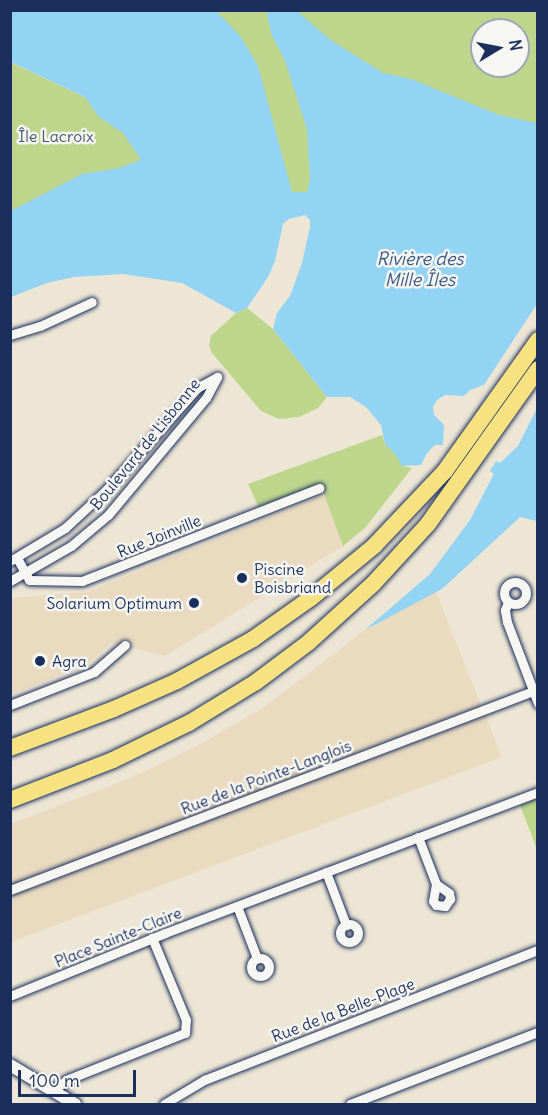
<!DOCTYPE html>
<meta charset="utf-8">
<style>
body{margin:0}
#map{position:relative;width:548px;height:1115px;overflow:hidden;background:#eee6d5;font-family:Delius,sans-serif}
div>[style]{position:absolute}
[style*='--x']{left:calc(var(--x)*1px);top:calc(var(--y)*1px);width:calc(var(--w)*1px);rotate:calc(var(--a)*1deg)}
.built>*{inset:0;background:#e9dac0}
.green>*{inset:0;background:#bdd68c}
.water>*{inset:0;background:#93d3f4}
.roads{filter:drop-shadow(0 0 2px #1b2f5e) drop-shadow(0 0 2px #1b2f5e)}
.street>*{height:9px;margin:-4.5px;padding:0 4.5px;transform-origin:4.5px;border-radius:4.5px;background:#f6f6f2}
.street>.ring{margin:-4.5px;padding:0;box-sizing:content-box;background:none;border:9px solid #f6f6f2;border-radius:50%}
.secondary>*{height:12px;margin:-6px;padding:0 6px;transform-origin:6px;border-radius:6px;background:#f6f6f2}
.highway>*{height:16px;margin:-8px;padding:0 8px;transform-origin:8px;border-radius:8px;background:#f7e281}
.dots>*{width:16px;height:16px;translate:-50% -50%;box-sizing:border-box;border:3px solid #f6f6f2;border-radius:50%}
span{translate:-50% -50%;white-space:nowrap;text-align:center;line-height:1.15;-webkit-text-stroke:5px #f6f6f2;paint-order:stroke}
.park-label{font-size:16px;color:#44596a}
.street-label{font-size:16px;color:#1b2f5e}
.poi-label{font-size:16px;color:#1b2f5e}
.left{translate:0 -50%;text-align:left}
.right{translate:-100% -50%;text-align:right}
.water-label{font-size:18px;color:#395884;font-style:italic}
.frame{position:absolute;inset:0;border:12px solid #1b2f5e;pointer-events:none}
.north{position:absolute;left:470px;top:18px;width:60px;height:60px;box-sizing:border-box;background:#f6f6f2;border:2px solid #9ea6b7;border-radius:50%;rotate:80deg;font-size:16px;font-weight:700;line-height:24px;text-align:center;color:#1b2f5e}
.north::after{content:'';display:block;margin:auto;width:21px;height:27px;background:#1b2f5e;clip-path:polygon(50% 0,100% 100%,50% 72%,0 100%)}
.scale{position:absolute;left:18px;top:1070px;width:118px;height:27px;box-sizing:border-box;border:3px solid #1b2f5e;border-top:0;padding-left:8px;font-size:18px;line-height:21px;white-space:nowrap;color:#1b2f5e;-webkit-text-stroke:4px #f6f6f2;paint-order:stroke}
</style>
<div id="map">
<div class="built">
<div style="clip-path:polygon(325px 494px,343px 546px,165px 656px,111px 643px,86px 665px,11px 694px,11px 598px,88px 592px)"></div>
<div style="clip-path:polygon(436px 592px,502px 757px,11px 942px,11px 824px,128px 779px,197px 746px,264px 707px,365px 630px)"></div>
</div>
<div class="green">
<div style="clip-path:polygon(evenodd,167px 11px,537px 11px,537px 187px,328px 211px,265px 207px,167px 11px,482px 30px,518px 30px,518px 66px,482px 66px,482px 30px)"></div>
<div style="clip-path:polygon(10px 62px,85px 97px,170px 156px,11px 241px)"></div>
<div style="clip-path:polygon(247px 308px,273px 329px,327px 397px,318px 408px,299px 417px,279px 419px,261px 411px,212px 353px,209px 345px,211px 336px,236px 313px)"></div>
<div style="clip-path:polygon(382px 435px,385px 444px,397px 455px,402px 466px,412px 468px,365px 528px,343px 546px,320px 483px,259px 508px,248px 484px)"></div>
<div style="clip-path:polygon(537px 798px,538px 847px,536px 847px,520px 805px)"></div>
</div>
<div class="water">
<div style="clip-path:polygon(11px 10px,216px 11px,241px 37px,258px 66px,292px 192px,307px 192px,310px 179px,307px 129px,284px 58px,272px 36px,267px 15px,269px 11px,297px 11px,329px 39px,383px 73px,411px 79px,499px 115px,537px 123px,537px 304px,484px 385px,470px 390px,464px 396px,445px 395px,437px 400px,433px 407px,434px 415px,444px 425px,443px 445px,435px 445px,427px 453px,421px 465px,402px 466px,396px 455px,385px 444px,381px 425px,366px 407px,350px 397px,327px 397px,273px 329px,277px 313px,290px 296px,302px 263px,310px 227px,310px 220px,305px 215px,289px 219px,283px 224px,275px 261px,268px 277px,247px 308px,236px 313px,182px 283px,123px 274px,74px 277px,47px 283px,11px 297px,11px 211px,82px 174px,119px 168px,141px 160px,123px 133px,99px 117px,85px 97px,11px 62px)"></div>
<div style="clip-path:polygon(537px 408px,537px 521px,520px 517px,442px 589px,365px 630px,430px 574px,470px 520px,494px 474px,490px 471px,496px 461px,500px 463px,518px 446px)"></div>
</div>
<div class="roads">
<div class="street">
<div style="--x:10;--y:335;--w:31;--a:-17"></div>
<div style="--x:40;--y:326;--w:57;--a:-24.8"></div>
<div style="--x:17;--y:558;--w:25;--a:61"></div>
<div style="--x:29;--y:580;--w:53;--a:1.1"></div>
<div style="--x:82;--y:581;--w:255;--a:-21.4"></div>
<div style="--x:10;--y:561;--w:64;--a:-31"></div>
<div style="--x:65;--y:528;--w:57;--a:-42.9"></div>
<div style="--x:107;--y:489;--w:135;--a:-48.3"></div>
<div style="--x:197;--y:388;--w:23;--a:-29"></div>
<div style="--x:10;--y:581;--w:70;--a:-29.8"></div>
<div style="--x:71;--y:546;--w:48;--a:-40"></div>
<div style="--x:108;--y:515;--w:153;--a:-50.1"></div>
<div style="--x:206;--y:398;--w:24;--a:-62"></div>
<div class="ring" style="left:504px;top:582px;width:13px;height:13px"></div>
<div style="--x:508;--y:602;--w:9;--a:111"></div>
<div style="--x:505;--y:610;--w:12;--a:81"></div>
<div style="--x:507;--y:622;--w:87;--a:69.1"></div>
<div style="--x:10;--y:705;--w:90;--a:-21.4"></div>
<div style="--x:94;--y:672;--w:41;--a:-41.1"></div>
<div style="--x:418;--y:837;--w:50;--a:69"></div>
<div style="--x:436;--y:884;--w:17;--a:100"></div>
<div style="--x:433;--y:901;--w:5;--a:53"></div>
<div style="--x:436;--y:905;--w:9;--a:6"></div>
<div style="--x:445;--y:906;--w:9;--a:-54"></div>
<div style="--x:450;--y:899;--w:6;--a:-99"></div>
<div style="--x:449;--y:893;--w:16;--a:-145"></div>
<div style="--x:326;--y:872;--w:57;--a:69.3"></div>
<div style="--x:10;--y:890;--w:560;--a:-20.83"></div>
<div style="--x:237;--y:906;--w:56;--a:69"></div>
<div class="ring" style="left:340px;top:924px;width:9px;height:9px"></div>
<div class="ring" style="left:251px;top:958px;width:9px;height:9px"></div>
<div style="--x:10;--y:996;--w:167;--a:-22.1"></div>
<div style="--x:165;--y:933;--w:399;--a:-20.7"></div>
<div style="--x:53;--y:1091;--w:17;--a:-40"></div>
<div style="--x:66;--y:1080;--w:128;--a:-21.6"></div>
<div style="--x:185;--y:1033;--w:13;--a:-86"></div>
<div style="--x:186;--y:1020;--w:89;--a:-112.5"></div>
<div style="--x:164;--y:1104;--w:47;--a:-31"></div>
<div style="--x:204;--y:1080;--w:358;--a:-21.3"></div>
<div style="--x:350;--y:1104;--w:201;--a:-21"></div>
</div>
<div class="secondary">
<div style="--x:10;--y:1065;--w:76;--a:31"></div>
</div>
<div class="highway">
<div style="--x:10;--y:748;--w:111;--a:-20.6"></div>
<div style="--x:114;--y:709;--w:69;--a:-24"></div>
<div style="--x:177;--y:681;--w:87;--a:-28.9"></div>
<div style="--x:253;--y:639;--w:71;--a:-35.3"></div>
<div style="--x:311;--y:598;--w:82;--a:-39.5"></div>
<div style="--x:374;--y:546;--w:103;--a:-46.6"></div>
<div style="--x:445;--y:471;--w:161;--a:-54.6"></div>
<div style="--x:10;--y:800;--w:110;--a:-21.2"></div>
<div style="--x:113;--y:760;--w:85;--a:-26"></div>
<div style="--x:189;--y:723;--w:79;--a:-31.5"></div>
<div style="--x:256;--y:682;--w:66;--a:-37"></div>
<div style="--x:309;--y:642;--w:86;--a:-42.2"></div>
<div style="--x:373;--y:584;--w:81;--a:-47.5"></div>
<div style="--x:428;--y:524;--w:190;--a:-54.6"></div>
</div>
</div>
<div class="dots">
<div style="left:242px;top:578px;background:#1b2f5e"></div>
<div style="left:194px;top:603px;background:#1b2f5e"></div>
<div style="left:40px;top:661px;background:#1b2f5e"></div>
</div>
<div class="park-label">
<span style="left:56px;top:136px">Île Lacroix</span>
</div>
<div class="street-label">
<span style="left:145px;top:444px;rotate:-51deg">Boulevard de Lisbonne</span>
<span style="left:159px;top:536px;rotate:-22deg">Rue Joinville</span>
<span style="left:266px;top:777px;rotate:-21deg">Rue de la Pointe-Langlois</span>
<span style="left:118px;top:937px;rotate:-22deg">Place Sainte-Claire</span>
<span style="left:343px;top:1010px;rotate:-21deg">Rue de la Belle-Plage</span>
</div>
<div class="poi-label">
<span class="left" style="left:254px;top:578px">Piscine<br>Boisbriand</span>
<span class="right" style="left:182px;top:603px">Solarium Optimum</span>
<span class="left" style="left:52px;top:661px">Agra</span>
</div>
<div class="water-label">
<span style="left:420px;top:270px">Rivière des<br>Mille Îles</span>
</div>
<div class="frame"></div>
<div class="north">N</div>
<div class="scale">100 m</div>
</div>
